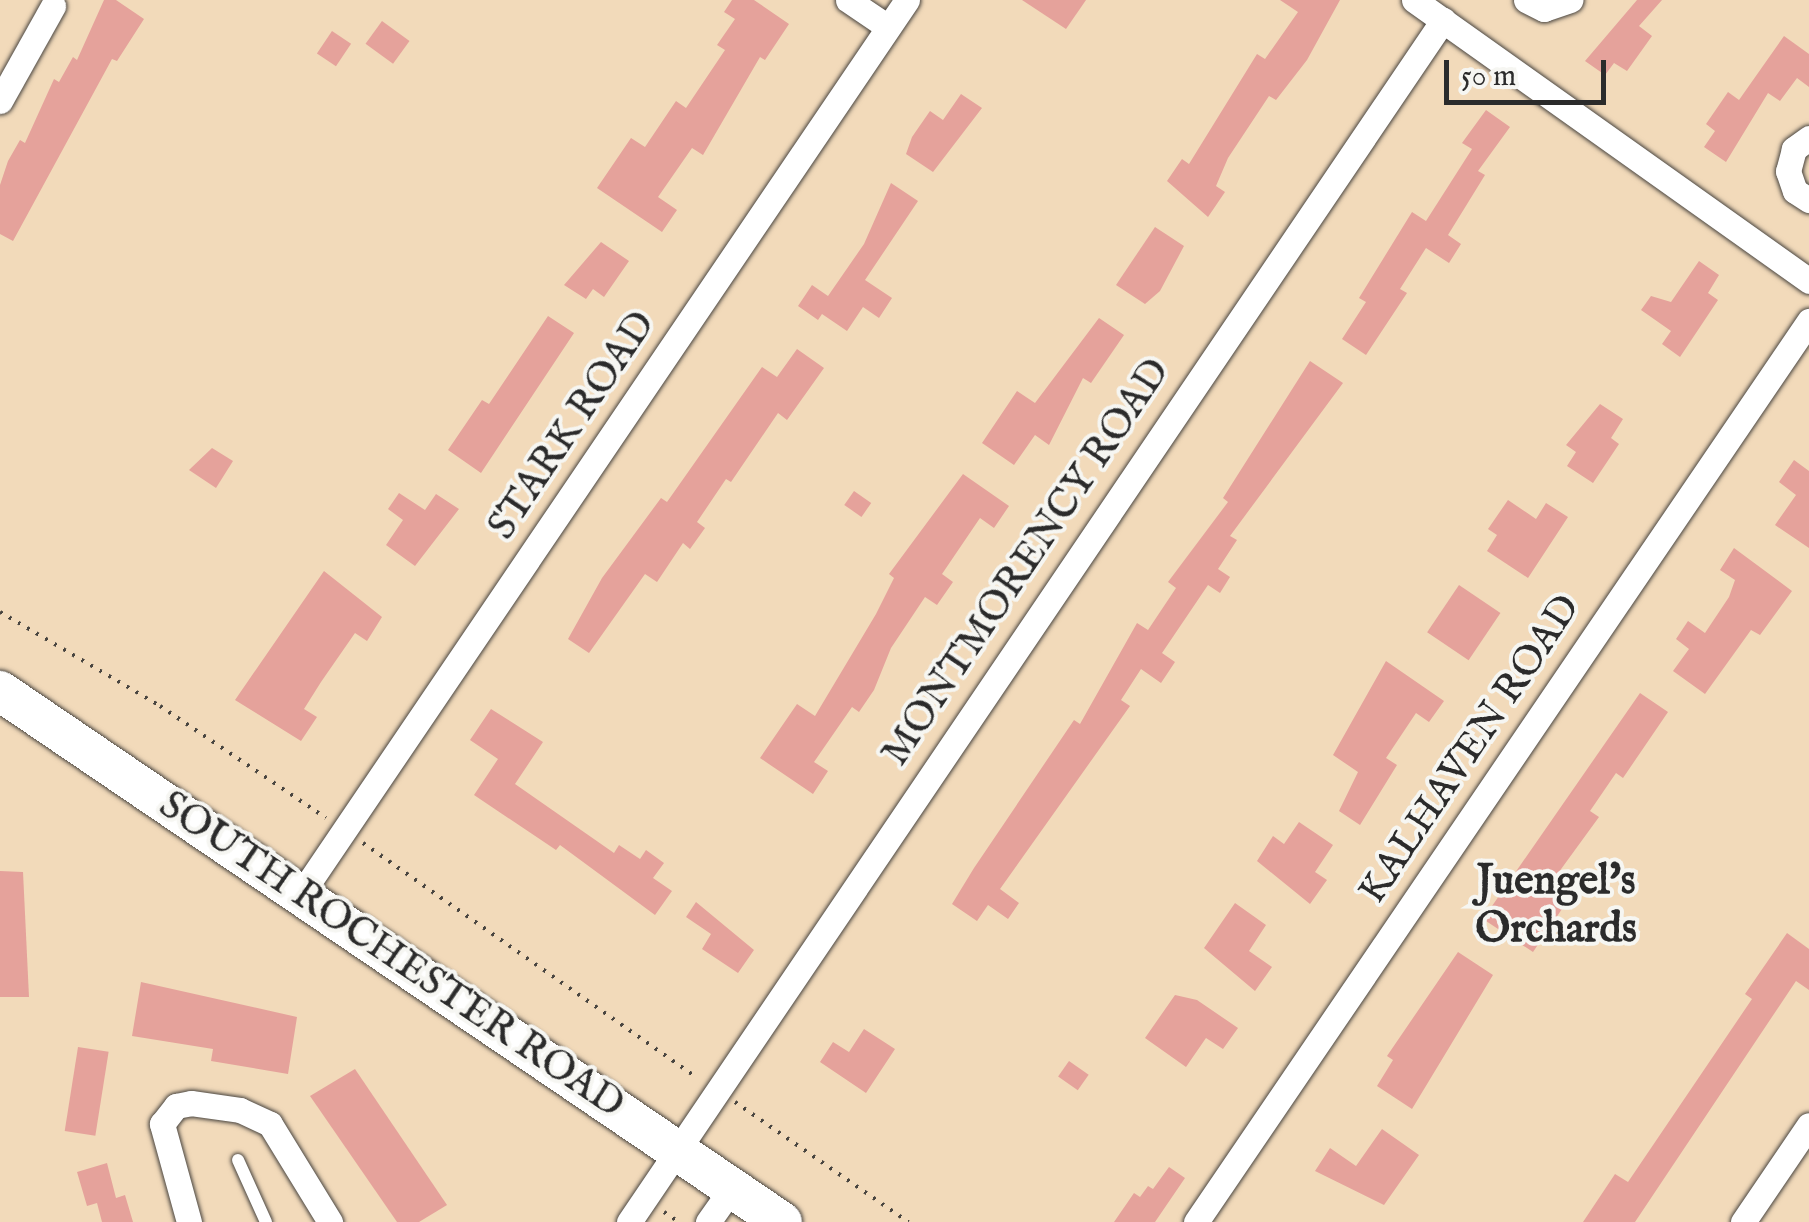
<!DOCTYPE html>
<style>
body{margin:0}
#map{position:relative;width:1809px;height:1222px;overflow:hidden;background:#f2daba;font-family:"IM FELL English",serif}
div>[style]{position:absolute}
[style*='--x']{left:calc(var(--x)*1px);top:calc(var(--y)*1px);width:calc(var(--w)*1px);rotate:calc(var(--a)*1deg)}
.building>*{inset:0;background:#e5a29b;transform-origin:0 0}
.path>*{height:4px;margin-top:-2px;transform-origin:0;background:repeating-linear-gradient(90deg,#494540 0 2.5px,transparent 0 10.5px)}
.roads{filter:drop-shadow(0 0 2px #494540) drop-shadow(0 0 2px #494540)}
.service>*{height:12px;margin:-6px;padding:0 6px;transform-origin:6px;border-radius:6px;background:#fff}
.minor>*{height:25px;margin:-12.5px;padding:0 12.5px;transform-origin:12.5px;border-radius:12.5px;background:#fff}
.primary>*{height:40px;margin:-20px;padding:0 20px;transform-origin:20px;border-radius:20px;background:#fff}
span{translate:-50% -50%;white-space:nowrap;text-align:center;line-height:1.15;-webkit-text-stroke:8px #f6f6f2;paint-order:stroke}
.street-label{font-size:40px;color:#2b2b2b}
.neighbourhood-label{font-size:42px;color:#2b2b2b;font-weight:700}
.scale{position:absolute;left:1444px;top:60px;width:162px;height:45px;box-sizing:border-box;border:5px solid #2b2b2b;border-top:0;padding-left:12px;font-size:30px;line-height:35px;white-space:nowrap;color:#2b2b2b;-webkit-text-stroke:8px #f6f6f2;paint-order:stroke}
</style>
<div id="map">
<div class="building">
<div style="clip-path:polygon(104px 0,116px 0,144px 19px,117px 61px,112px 59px,13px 241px,0 234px,0 185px,8px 161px,20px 140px,25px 143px,54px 79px,59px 82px,73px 57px,77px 60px)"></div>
<div style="clip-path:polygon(732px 0,754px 0,789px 24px,765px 60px,760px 57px,703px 155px,692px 148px,658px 197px,677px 210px,662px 232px,597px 188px,631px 138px,645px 147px,676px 101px,686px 108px,725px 50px,717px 45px,735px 19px,724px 12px)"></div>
<div style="clip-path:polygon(1022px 0,1086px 0,1066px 29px)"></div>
<div style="clip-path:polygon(1280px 0,1340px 0,1307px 60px,1276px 100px,1269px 96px,1228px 158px,1216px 186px,1225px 192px,1208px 217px,1167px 181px,1182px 159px,1189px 164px,1257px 54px,1265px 59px,1298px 12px)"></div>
<div style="clip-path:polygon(1637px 0,1662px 0,1639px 26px,1652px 36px,1627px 71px,1614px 63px,1605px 75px,1585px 61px)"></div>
<div style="left:382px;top:21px;width:34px;height:28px;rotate:36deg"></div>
<div style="left:332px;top:31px;width:23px;height:27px;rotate:34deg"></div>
<div style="clip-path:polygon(1784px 36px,1809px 54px,1809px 87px,1797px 78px,1780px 101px,1768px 93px,1726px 162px,1704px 147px,1715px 131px,1706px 124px,1728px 92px,1739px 100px)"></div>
<div style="clip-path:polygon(961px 94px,982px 108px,933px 172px,906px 154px,912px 137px,930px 111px,943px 120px)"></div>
<div style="clip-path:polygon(1486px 110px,1510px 127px,1478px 171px,1485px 175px,1448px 235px,1461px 244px,1449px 263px,1426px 248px,1400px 289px,1407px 293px,1366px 355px,1342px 339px,1366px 302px,1359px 298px,1412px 212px,1426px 221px,1472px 149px,1462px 143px)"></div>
<div style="clip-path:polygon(891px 183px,918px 201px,865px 280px,892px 298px,879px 318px,863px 307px,847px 331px,822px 314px,818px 320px,798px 306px,812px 285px,828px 296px,864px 244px)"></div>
<div style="clip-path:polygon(1155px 227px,1184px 246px,1160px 291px,1145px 304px,1116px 285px)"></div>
<div style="clip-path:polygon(601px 242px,629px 261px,604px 297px,593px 289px,586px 299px,564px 285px)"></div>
<div style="clip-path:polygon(1699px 261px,1719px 275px,1708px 293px,1718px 300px,1680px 357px,1662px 344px,1671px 331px,1641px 310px,1651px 296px,1671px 302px)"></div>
<div style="clip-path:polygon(548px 316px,574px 333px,481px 473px,448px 450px,482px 400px,489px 404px)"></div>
<div style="clip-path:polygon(1099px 318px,1124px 335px,1091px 383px,1083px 378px,1049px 445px,1035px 435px,1014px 465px,982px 443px,1017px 391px,1035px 403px)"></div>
<div style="clip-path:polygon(797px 349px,824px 368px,787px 420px,778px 413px,731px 482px,726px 479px,697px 522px,705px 528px,690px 549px,683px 543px,657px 582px,645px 574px,589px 653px,568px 639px,602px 578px,661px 498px,667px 502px,762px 367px,777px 377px)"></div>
<div style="clip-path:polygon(1310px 361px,1343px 383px,1230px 536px,1237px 540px,1218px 569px,1230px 577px,1220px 593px,1208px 585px,1162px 653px,1175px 662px,1161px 683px,1141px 669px,1121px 700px,1130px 706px,1000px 889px,1019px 903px,1008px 919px,988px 905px,977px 921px,952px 904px,974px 868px,1074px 720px,1080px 724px,1137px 623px,1148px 630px,1176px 588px,1168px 582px,1228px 502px,1223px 498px)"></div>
<div style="clip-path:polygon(1600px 404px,1623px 419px,1611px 438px,1619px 444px,1593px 483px,1567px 466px,1576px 452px,1566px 445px)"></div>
<div style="clip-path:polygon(212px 448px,233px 461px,216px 488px,189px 470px)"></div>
<div style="clip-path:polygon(1794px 460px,1809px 471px,1809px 548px,1775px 525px,1796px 495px,1779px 482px)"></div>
<div style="clip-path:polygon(963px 474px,1009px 506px,994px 528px,980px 518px,942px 574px,953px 582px,937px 605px,925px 597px,891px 648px,874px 690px,859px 712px,852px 707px,814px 762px,828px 771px,813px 794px,760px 758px,797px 704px,815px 716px,876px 614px,894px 578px,889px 574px)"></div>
<div style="left:854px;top:491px;width:21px;height:17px;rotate:35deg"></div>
<div style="clip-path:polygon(399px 493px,425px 510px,436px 494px,459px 509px,415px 566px,386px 545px,403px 520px,388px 509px)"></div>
<div style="clip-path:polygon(1508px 500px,1536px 519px,1546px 503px,1568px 517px,1528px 578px,1487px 551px,1497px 535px,1488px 529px)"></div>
<div style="clip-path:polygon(1734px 548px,1792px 591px,1760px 635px,1751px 630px,1705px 694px,1673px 671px,1689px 649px,1676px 639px,1688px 621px,1705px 633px,1729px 597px,1735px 580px,1720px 570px)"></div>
<div style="clip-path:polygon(324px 571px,382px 617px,367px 641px,355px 633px,321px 682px,304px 709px,317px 717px,301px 741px,235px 700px)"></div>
<div style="left:1459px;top:585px;width:50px;height:57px;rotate:34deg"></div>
<div style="clip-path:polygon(1386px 661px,1444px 701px,1429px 722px,1416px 713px,1386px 758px,1397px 765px,1360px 825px,1339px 811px,1358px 772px,1333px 755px)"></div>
<div style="clip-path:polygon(1640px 693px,1668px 712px,1623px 778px,1616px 773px,1590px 811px,1599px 817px,1548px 887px,1568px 900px,1533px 952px,1483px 919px)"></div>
<div style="clip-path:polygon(491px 709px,543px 742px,515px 784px,614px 853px,619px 845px,640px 859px,646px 850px,664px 863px,653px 878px,672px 891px,655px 915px,560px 845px,556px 850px,474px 795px,498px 759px,470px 740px)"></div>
<div style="clip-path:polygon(1299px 822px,1333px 845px,1315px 872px,1327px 880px,1310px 904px,1257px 861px,1273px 836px,1284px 844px)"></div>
<div style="clip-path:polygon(0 871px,23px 872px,29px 997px,0 997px)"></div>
<div style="clip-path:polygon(696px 902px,754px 950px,738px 973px,702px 949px,711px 934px,686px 917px)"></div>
<div style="clip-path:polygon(1235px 903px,1266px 925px,1249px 951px,1272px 967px,1255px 991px,1204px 948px)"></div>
<div style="clip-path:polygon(1787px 933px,1809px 949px,1809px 990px,1796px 981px,1635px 1222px,1583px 1222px,1615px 1174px,1628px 1182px,1752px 999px,1745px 994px)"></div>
<div style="clip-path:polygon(1458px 952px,1493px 975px,1412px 1109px,1377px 1086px,1393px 1060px,1387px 1056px)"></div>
<div style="clip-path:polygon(141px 982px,297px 1017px,288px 1074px,211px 1061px,213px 1049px,132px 1036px)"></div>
<div style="clip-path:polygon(1175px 995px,1197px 1000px,1238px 1028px,1223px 1049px,1206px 1038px,1186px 1067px,1145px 1038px)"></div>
<div style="clip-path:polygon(864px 1029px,895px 1049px,866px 1093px,820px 1062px,833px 1042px,849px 1052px)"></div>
<div style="left:78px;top:1047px;width:31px;height:85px;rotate:9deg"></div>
<div style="left:1069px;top:1061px;width:24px;height:19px;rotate:35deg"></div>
<div style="clip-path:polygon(355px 1069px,447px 1205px,419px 1222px,397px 1222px,310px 1096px)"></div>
<div style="clip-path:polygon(1382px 1129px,1419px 1155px,1384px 1205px,1315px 1171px,1330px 1148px,1356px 1166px)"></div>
<div style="clip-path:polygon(107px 1163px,116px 1198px,125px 1195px,133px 1222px,102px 1222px,97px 1203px,87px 1206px,77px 1172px)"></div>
<div style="clip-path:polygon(1169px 1167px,1185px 1178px,1155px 1222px,1114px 1222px,1134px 1193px,1140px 1197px,1148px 1186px,1153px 1189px)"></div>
</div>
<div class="path">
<div style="--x:0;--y:612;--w:186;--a:30.4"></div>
<div style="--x:160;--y:706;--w:200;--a:34"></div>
<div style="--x:363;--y:843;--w:408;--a:35.1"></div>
<div style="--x:735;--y:1102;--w:211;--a:34.7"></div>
<div style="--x:664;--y:1212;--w:18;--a:34"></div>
</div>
<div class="roads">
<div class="service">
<div style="--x:238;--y:1160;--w:68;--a:65.7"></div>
</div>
<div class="minor">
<div style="--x:848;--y:0;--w:48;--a:34"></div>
<div style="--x:1414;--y:0;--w:485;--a:35.4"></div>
<div style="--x:1526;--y:0;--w:20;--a:27"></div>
<div style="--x:1544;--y:9;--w:28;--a:-19"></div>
<div style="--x:0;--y:101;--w:109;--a:-60.8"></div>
<div style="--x:1809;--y:138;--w:19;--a:144"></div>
<div style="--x:1794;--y:149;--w:23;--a:105"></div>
<div style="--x:1788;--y:171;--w:21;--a:71"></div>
<div style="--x:1795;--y:191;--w:17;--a:33"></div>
<div style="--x:301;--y:894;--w:1080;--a:-55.87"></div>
<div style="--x:189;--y:1222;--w:102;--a:-105.4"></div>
<div style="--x:162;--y:1124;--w:23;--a:-52"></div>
<div style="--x:176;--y:1106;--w:15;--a:-11"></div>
<div style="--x:191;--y:1103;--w:49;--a:8.1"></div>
<div style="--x:240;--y:1110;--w:33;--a:25"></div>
<div style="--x:270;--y:1124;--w:115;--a:58.5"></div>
<div style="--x:629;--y:1222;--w:1452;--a:-55.89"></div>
<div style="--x:708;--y:1222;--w:42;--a:-54.8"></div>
<div style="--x:1196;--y:1222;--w:1090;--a:-55.77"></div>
<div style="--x:1743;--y:1222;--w:117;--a:-55.8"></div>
</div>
<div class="primary">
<div style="--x:0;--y:691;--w:945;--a:34.18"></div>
</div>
</div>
<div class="street-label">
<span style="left:573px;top:426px;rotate:-56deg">STARK ROAD</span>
<span style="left:1027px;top:563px;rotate:-56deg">MONTMORENCY ROAD</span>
<span style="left:1471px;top:750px;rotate:-56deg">KALHAVEN ROAD</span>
<span style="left:391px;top:956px;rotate:34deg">SOUTH ROCHESTER ROAD</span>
</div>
<div class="neighbourhood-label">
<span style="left:1556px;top:906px">Juengel's<br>Orchards</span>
</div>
<div class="scale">50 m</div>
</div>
